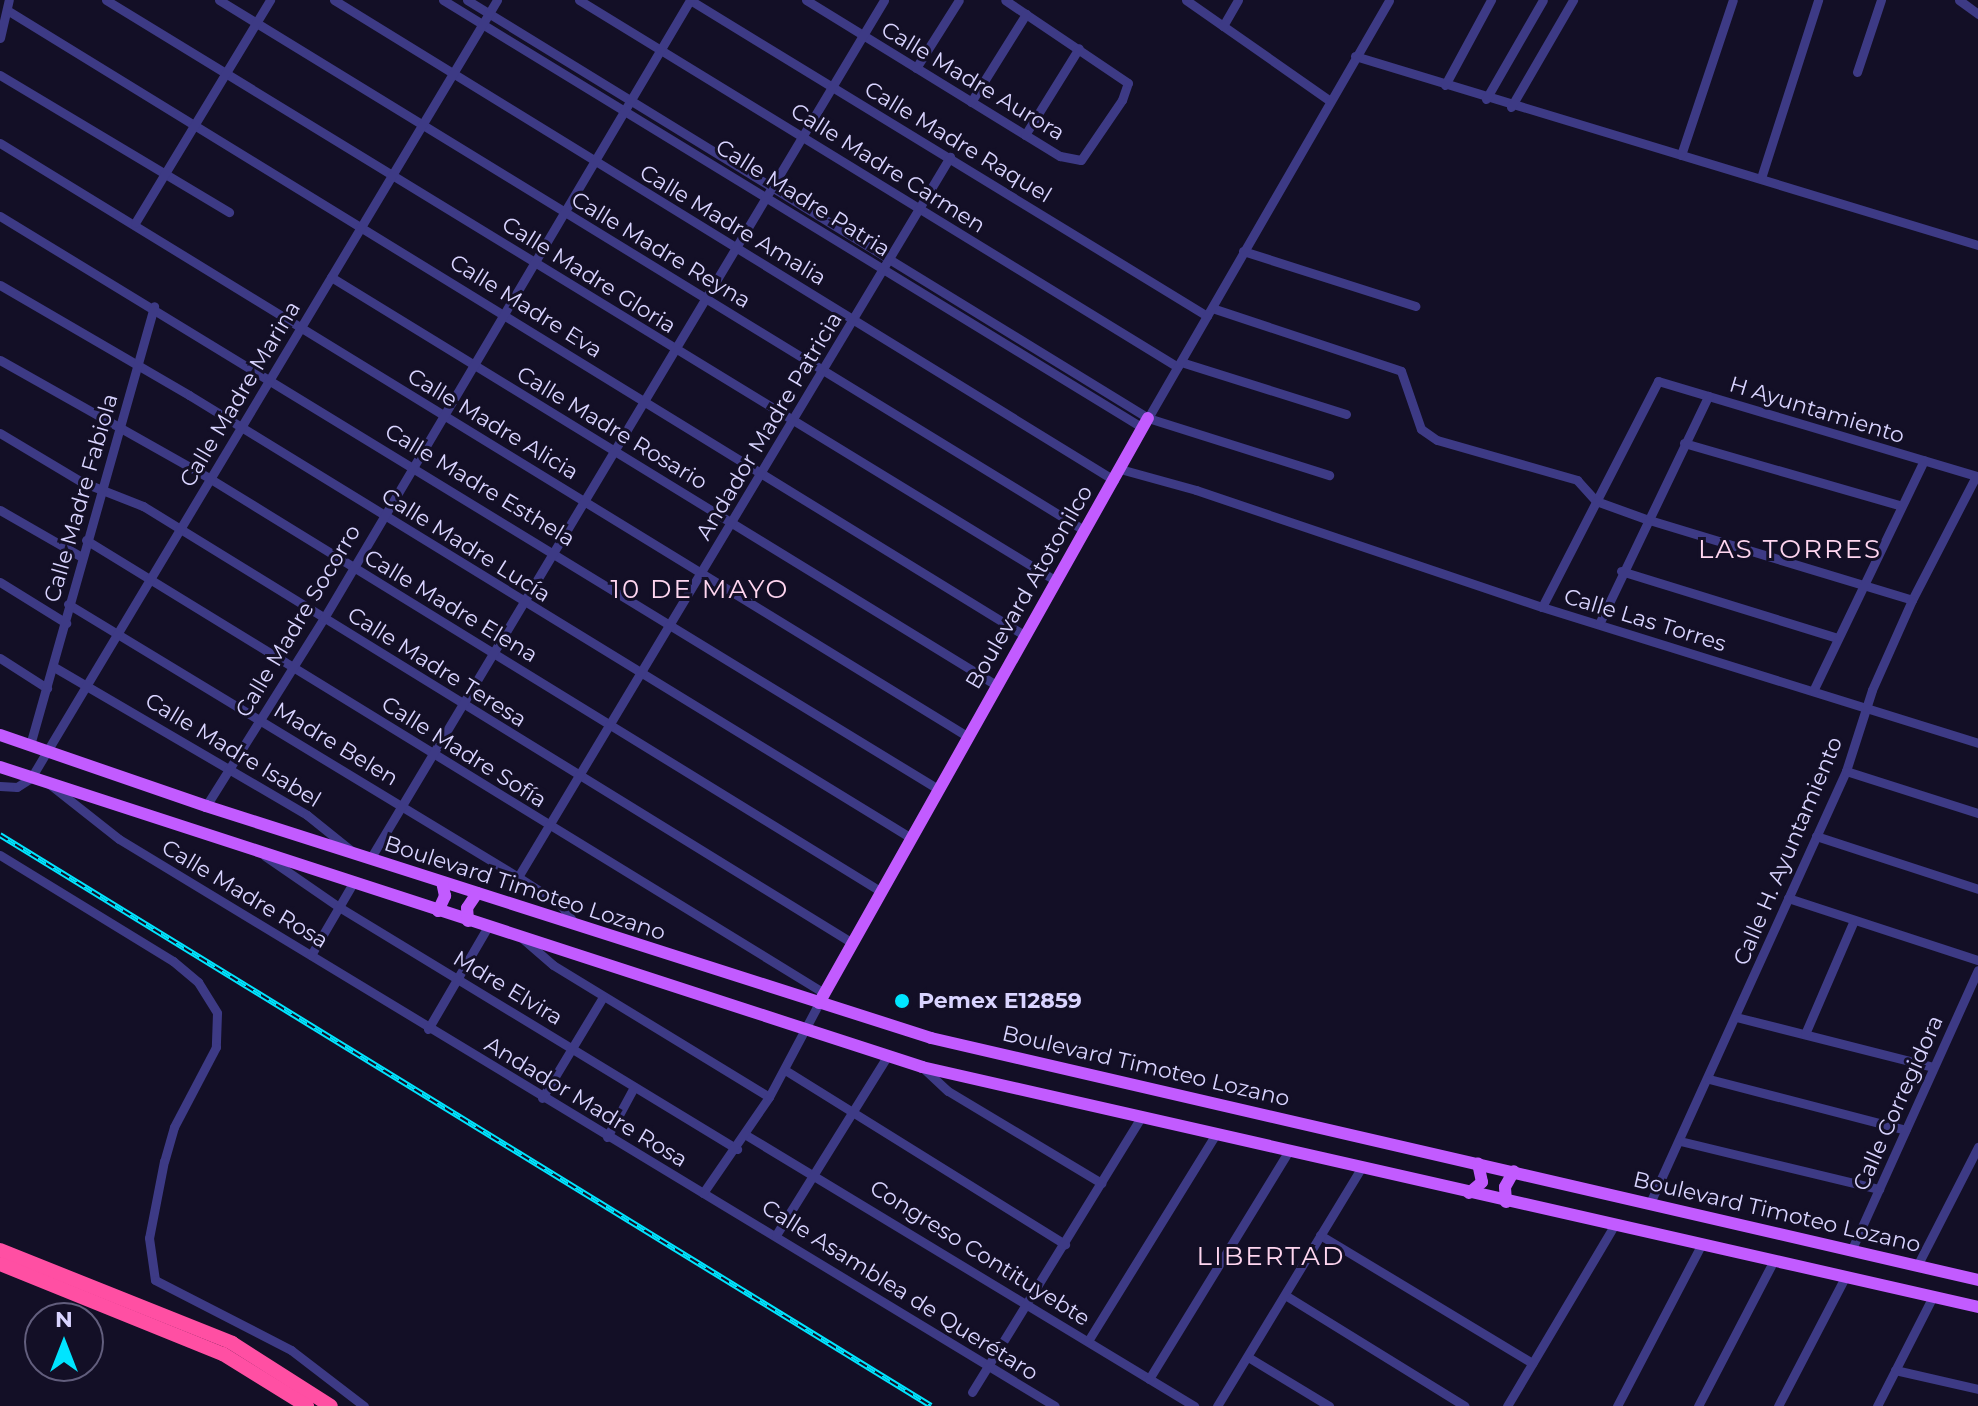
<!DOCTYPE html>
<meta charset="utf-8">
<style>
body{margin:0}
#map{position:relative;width:1978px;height:1406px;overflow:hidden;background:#130f26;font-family:Montserrat,sans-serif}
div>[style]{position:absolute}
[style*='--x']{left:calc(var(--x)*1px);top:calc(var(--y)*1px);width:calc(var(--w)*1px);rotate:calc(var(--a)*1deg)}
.minor>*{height:9px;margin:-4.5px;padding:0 4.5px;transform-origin:4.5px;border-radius:4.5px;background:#3d3a85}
.major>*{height:12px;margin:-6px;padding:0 6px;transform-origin:6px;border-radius:6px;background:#c25bff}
.highway>*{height:14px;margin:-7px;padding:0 7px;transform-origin:7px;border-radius:7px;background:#ff4fa3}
.rail>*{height:6px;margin-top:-3px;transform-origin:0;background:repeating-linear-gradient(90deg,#130f26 0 9px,#00e5ff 0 18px);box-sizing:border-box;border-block:2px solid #00e5ff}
.dots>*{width:22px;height:22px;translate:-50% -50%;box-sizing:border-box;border:4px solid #130f26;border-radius:50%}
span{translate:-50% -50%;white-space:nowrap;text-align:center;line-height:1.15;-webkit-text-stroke:6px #130f26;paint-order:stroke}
.street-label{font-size:22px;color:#d9d4ff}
.poi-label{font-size:22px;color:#d9d4ff;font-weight:700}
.left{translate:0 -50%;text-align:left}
.quarter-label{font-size:26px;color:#ffd6f0;letter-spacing:2px}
.north{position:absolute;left:24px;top:1302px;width:80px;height:80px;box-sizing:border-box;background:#130f26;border:2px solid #625e7d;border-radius:50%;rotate:0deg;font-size:22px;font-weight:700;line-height:32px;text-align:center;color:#d9d4ff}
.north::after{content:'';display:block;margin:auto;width:28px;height:36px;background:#00e5ff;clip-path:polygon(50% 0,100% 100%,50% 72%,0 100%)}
</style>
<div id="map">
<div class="minor">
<div style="--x:106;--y:0;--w:1110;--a:31.44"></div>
<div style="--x:219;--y:0;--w:1014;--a:31.5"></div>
<div style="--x:334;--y:0;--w:916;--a:31.61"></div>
<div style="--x:443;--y:0;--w:820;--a:31.44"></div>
<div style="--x:467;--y:0;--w:799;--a:31.54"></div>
<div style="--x:1148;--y:418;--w:190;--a:17.5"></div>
<div style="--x:579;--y:0;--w:702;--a:31.5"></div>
<div style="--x:690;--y:0;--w:606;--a:31.43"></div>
<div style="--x:806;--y:0;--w:298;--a:31.6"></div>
<div style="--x:1060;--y:156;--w:21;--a:11"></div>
<div style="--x:1081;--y:160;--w:73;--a:-55.7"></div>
<div style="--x:1122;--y:100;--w:18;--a:-71"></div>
<div style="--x:1128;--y:83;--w:148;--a:-146"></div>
<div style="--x:1186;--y:0;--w:176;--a:35"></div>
<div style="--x:1959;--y:0;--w:24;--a:36"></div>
<div style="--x:7;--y:10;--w:1194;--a:31.57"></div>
<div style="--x:1223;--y:26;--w:30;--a:-60"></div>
<div style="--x:0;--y:38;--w:39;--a:-77"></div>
<div style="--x:1355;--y:56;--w:651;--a:16.88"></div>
<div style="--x:916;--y:68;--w:80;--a:-57.7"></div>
<div style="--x:1857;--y:72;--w:76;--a:-71.6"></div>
<div style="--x:0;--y:75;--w:267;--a:30.9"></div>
<div style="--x:1445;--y:85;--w:97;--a:-61.6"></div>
<div style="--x:1486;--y:99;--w:114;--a:-60.1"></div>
<div style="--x:971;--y:102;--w:104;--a:-58"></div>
<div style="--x:1511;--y:107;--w:124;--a:-59.9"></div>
<div style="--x:1025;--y:135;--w:102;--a:-58.2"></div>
<div style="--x:0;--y:143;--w:1134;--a:31.52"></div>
<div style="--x:1681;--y:155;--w:163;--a:-71.5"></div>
<div style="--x:1761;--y:178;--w:187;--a:-72.2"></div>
<div style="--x:0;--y:216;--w:1099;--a:31.42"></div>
<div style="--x:135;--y:223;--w:261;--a:-58.8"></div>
<div style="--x:1243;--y:251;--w:181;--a:17.7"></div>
<div style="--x:331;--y:277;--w:780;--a:31.53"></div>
<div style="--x:0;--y:285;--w:219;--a:30.2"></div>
<div style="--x:189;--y:395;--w:847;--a:31.53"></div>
<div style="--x:1212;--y:308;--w:199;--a:18.4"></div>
<div style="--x:1401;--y:371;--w:61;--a:71"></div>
<div style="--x:1421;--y:429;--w:19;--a:35"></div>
<div style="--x:1437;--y:440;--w:146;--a:15.9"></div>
<div style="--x:1577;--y:480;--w:28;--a:48"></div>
<div style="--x:1596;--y:501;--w:53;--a:19.8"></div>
<div style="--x:1646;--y:519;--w:278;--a:16.9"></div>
<div style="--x:0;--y:360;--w:240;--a:29.4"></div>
<div style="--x:209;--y:478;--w:788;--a:31.61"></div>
<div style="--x:1181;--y:362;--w:173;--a:17.5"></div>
<div style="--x:1148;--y:418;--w:482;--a:-60"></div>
<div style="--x:0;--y:433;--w:96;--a:30.9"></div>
<div style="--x:82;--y:482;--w:66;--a:21.5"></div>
<div style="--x:143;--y:506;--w:831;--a:31.63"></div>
<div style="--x:1684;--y:443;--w:224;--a:16.1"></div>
<div style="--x:1120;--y:469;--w:79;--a:15.4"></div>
<div style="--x:1196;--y:490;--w:365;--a:18.7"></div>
<div style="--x:1542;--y:607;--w:457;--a:17.3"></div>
<div style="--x:0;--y:510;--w:92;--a:29.9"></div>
<div style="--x:86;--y:540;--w:866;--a:31.54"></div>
<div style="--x:1621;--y:571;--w:227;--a:17.2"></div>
<div style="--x:0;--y:582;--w:78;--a:31.8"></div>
<div style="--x:68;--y:604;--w:526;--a:31.24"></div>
<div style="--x:518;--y:877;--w:50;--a:32.7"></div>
<div style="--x:560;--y:904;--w:26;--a:53"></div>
<div style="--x:1542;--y:607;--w:254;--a:-62.8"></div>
<div style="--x:1658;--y:381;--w:332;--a:16.6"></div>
<div style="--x:1976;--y:476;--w:140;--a:117.3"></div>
<div style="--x:1912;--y:600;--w:98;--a:114"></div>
<div style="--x:1872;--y:690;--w:85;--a:107.8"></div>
<div style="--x:1846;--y:771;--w:474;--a:114.4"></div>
<div style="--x:1599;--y:624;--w:253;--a:-64.4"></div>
<div style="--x:0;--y:658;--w:56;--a:32.6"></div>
<div style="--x:54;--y:667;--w:293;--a:30.3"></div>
<div style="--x:307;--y:815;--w:59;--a:38.8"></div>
<div style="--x:1813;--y:691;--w:256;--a:-64.3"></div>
<div style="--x:30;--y:745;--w:456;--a:-74.2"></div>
<div style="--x:1846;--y:771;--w:139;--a:17.7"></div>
<div style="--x:48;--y:783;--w:90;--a:38.3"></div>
<div style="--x:119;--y:839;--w:1094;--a:31.21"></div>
<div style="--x:0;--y:786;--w:17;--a:3"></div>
<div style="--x:17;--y:787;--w:17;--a:-33"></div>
<div style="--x:31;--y:778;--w:907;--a:-59.08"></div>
<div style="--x:206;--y:806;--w:222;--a:-57.9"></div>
<div style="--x:324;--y:618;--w:718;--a:-59.36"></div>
<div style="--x:1816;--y:836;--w:170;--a:18.1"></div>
<div style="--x:0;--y:855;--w:203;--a:31.5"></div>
<div style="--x:173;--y:961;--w:33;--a:40"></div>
<div style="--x:198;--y:982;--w:36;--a:58"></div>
<div style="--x:217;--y:1013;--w:34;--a:92"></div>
<div style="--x:216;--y:1047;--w:90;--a:117.7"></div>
<div style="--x:174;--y:1127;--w:35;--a:106"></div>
<div style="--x:164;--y:1161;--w:78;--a:101"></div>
<div style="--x:149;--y:1238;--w:42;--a:81.9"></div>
<div style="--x:155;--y:1280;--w:153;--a:27.2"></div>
<div style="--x:291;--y:1350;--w:92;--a:37.5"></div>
<div style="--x:265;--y:856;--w:90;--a:34.6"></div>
<div style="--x:339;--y:907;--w:466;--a:31.3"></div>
<div style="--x:370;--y:859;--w:1001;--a:-59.1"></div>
<div style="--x:518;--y:877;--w:840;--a:-59.04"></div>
<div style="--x:1788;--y:898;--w:200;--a:18.1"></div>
<div style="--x:522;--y:938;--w:41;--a:41.1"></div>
<div style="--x:553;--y:965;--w:253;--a:31.4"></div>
<div style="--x:311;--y:955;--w:83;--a:-59.7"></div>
<div style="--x:1736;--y:1017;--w:203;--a:14.2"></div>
<div style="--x:428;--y:1029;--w:117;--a:-59.7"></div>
<div style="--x:1805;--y:1034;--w:124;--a:-66.7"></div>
<div style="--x:922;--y:1067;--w:35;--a:43"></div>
<div style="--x:948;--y:1091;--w:179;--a:31"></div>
<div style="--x:785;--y:1070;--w:330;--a:31.9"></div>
<div style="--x:1709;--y:1079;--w:203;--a:14.5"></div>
<div style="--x:542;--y:1098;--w:118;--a:-58.9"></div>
<div style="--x:746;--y:1135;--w:524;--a:31.17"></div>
<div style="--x:607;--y:1137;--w:57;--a:-61.6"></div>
<div style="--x:1680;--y:1141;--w:205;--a:13.6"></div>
<div style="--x:703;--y:1193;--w:116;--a:-55.5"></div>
<div style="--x:769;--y:1097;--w:106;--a:-62"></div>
<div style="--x:776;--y:1235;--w:210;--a:-58.1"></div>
<div style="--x:1320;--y:1235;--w:248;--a:31.1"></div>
<div style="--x:1851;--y:1251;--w:308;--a:-65.7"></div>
<div style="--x:1917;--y:1266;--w:134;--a:-62.9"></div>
<div style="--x:1285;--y:1295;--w:211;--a:31.7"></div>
<div style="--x:1088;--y:1341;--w:242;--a:-58.3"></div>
<div style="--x:1248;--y:1357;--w:95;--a:31.2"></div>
<div style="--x:1895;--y:1370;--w:85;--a:12.9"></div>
<div style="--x:1149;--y:1379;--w:266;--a:-58.5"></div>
<div style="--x:972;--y:1392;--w:323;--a:-58.4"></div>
<div style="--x:1217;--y:1406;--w:278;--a:-58.8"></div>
<div style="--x:1507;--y:1406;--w:209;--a:-59.3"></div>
<div style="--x:1617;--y:1406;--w:182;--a:-62.4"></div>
<div style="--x:1698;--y:1406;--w:162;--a:-62.5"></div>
<div style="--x:1778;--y:1406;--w:143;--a:-62.5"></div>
<div style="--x:1877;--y:1406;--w:121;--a:-63"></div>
</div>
<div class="major">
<div style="--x:0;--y:735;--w:218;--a:19"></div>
<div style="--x:206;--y:806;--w:761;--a:17.74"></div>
<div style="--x:931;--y:1038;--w:1075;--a:13.01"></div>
<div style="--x:0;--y:767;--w:970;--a:18.02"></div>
<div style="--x:922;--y:1067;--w:1083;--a:12.8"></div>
<div style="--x:438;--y:911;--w:17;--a:-65"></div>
<div style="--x:445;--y:896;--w:14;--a:-102"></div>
<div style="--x:468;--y:921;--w:13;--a:-94"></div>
<div style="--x:467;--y:908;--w:18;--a:-56"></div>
<div style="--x:819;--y:1003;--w:671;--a:-60.65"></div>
<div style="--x:1469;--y:1193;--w:17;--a:-40"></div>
<div style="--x:1482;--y:1182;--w:19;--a:-102"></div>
<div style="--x:1506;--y:1202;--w:15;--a:-94"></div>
<div style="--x:1505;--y:1187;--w:18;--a:-61"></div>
</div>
<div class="highway">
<div style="--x:0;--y:1250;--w:250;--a:21.8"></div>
<div style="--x:232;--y:1343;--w:117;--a:32.5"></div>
<div style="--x:0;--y:1264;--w:240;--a:22"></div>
<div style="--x:223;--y:1354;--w:99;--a:31.8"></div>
</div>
<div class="rail">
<div style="--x:0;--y:835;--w:1092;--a:31.52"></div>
</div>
<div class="dots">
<div style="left:902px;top:1001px;background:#00e5ff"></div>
</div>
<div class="street-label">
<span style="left:973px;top:81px;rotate:31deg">Calle Madre Aurora</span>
<span style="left:958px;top:142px;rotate:31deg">Calle Madre Raquel</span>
<span style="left:888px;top:168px;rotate:32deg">Calle Madre Carmen</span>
<span style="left:803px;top:198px;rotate:32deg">Calle Madre Patria</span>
<span style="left:733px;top:225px;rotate:31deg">Calle Madre Amalia</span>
<span style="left:661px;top:250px;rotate:31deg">Calle Madre Reyna</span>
<span style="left:589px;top:275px;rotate:32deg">Calle Madre Gloria</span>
<span style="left:526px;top:306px;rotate:32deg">Calle Madre Eva</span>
<span style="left:240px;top:394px;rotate:-59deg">Calle Madre Marina</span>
<span style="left:1817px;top:410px;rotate:17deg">H Ayuntamiento</span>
<span style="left:493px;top:424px;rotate:31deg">Calle Madre Alicia</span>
<span style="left:769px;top:426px;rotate:-59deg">Andador Madre Patricia</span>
<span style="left:612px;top:428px;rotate:31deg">Calle Madre Rosario</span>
<span style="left:480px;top:485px;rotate:31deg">Calle Madre Esthela</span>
<span style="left:81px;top:498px;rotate:-74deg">Calle Madre Fabiola</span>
<span style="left:466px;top:545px;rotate:32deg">Calle Madre Lucía</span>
<span style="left:1029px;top:587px;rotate:-60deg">Boulevard Atotonilco</span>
<span style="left:451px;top:606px;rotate:31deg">Calle Madre Elena</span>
<span style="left:1645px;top:620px;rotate:17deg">Calle Las Torres</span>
<span style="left:298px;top:621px;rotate:-59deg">Calle Madre Socorro</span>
<span style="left:437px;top:667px;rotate:32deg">Calle Madre Teresa</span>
<span style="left:336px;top:744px;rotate:31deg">Madre Belen</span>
<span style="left:233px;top:750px;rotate:31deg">Calle Madre Isabel</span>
<span style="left:464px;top:752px;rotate:32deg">Calle Madre Sofía</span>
<span style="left:1788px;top:851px;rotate:-67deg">Calle H. Ayuntamiento</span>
<span style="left:525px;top:888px;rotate:18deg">Boulevard Timoteo Lozano</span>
<span style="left:245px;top:894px;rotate:31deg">Calle Madre Rosa</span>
<span style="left:508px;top:988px;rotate:31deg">Mdre Elvira</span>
<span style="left:1146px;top:1066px;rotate:13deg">Boulevard Timoteo Lozano</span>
<span style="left:586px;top:1102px;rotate:31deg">Andador Madre Rosa</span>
<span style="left:1898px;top:1103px;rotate:-66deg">Calle Corregidora</span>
<span style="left:1777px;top:1212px;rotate:13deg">Boulevard Timoteo Lozano</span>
<span style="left:980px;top:1253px;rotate:32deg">Congreso Contituyebte</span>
<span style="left:900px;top:1290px;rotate:32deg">Calle Asamblea de Querétaro</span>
</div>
<div class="poi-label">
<span class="left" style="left:918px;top:1001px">Pemex E12859</span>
</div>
<div class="quarter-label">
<span style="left:1790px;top:550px">LAS TORRES</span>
<span style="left:700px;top:590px">10 DE MAYO</span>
<span style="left:1271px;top:1257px">LIBERTAD</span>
</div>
<div class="north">N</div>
</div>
